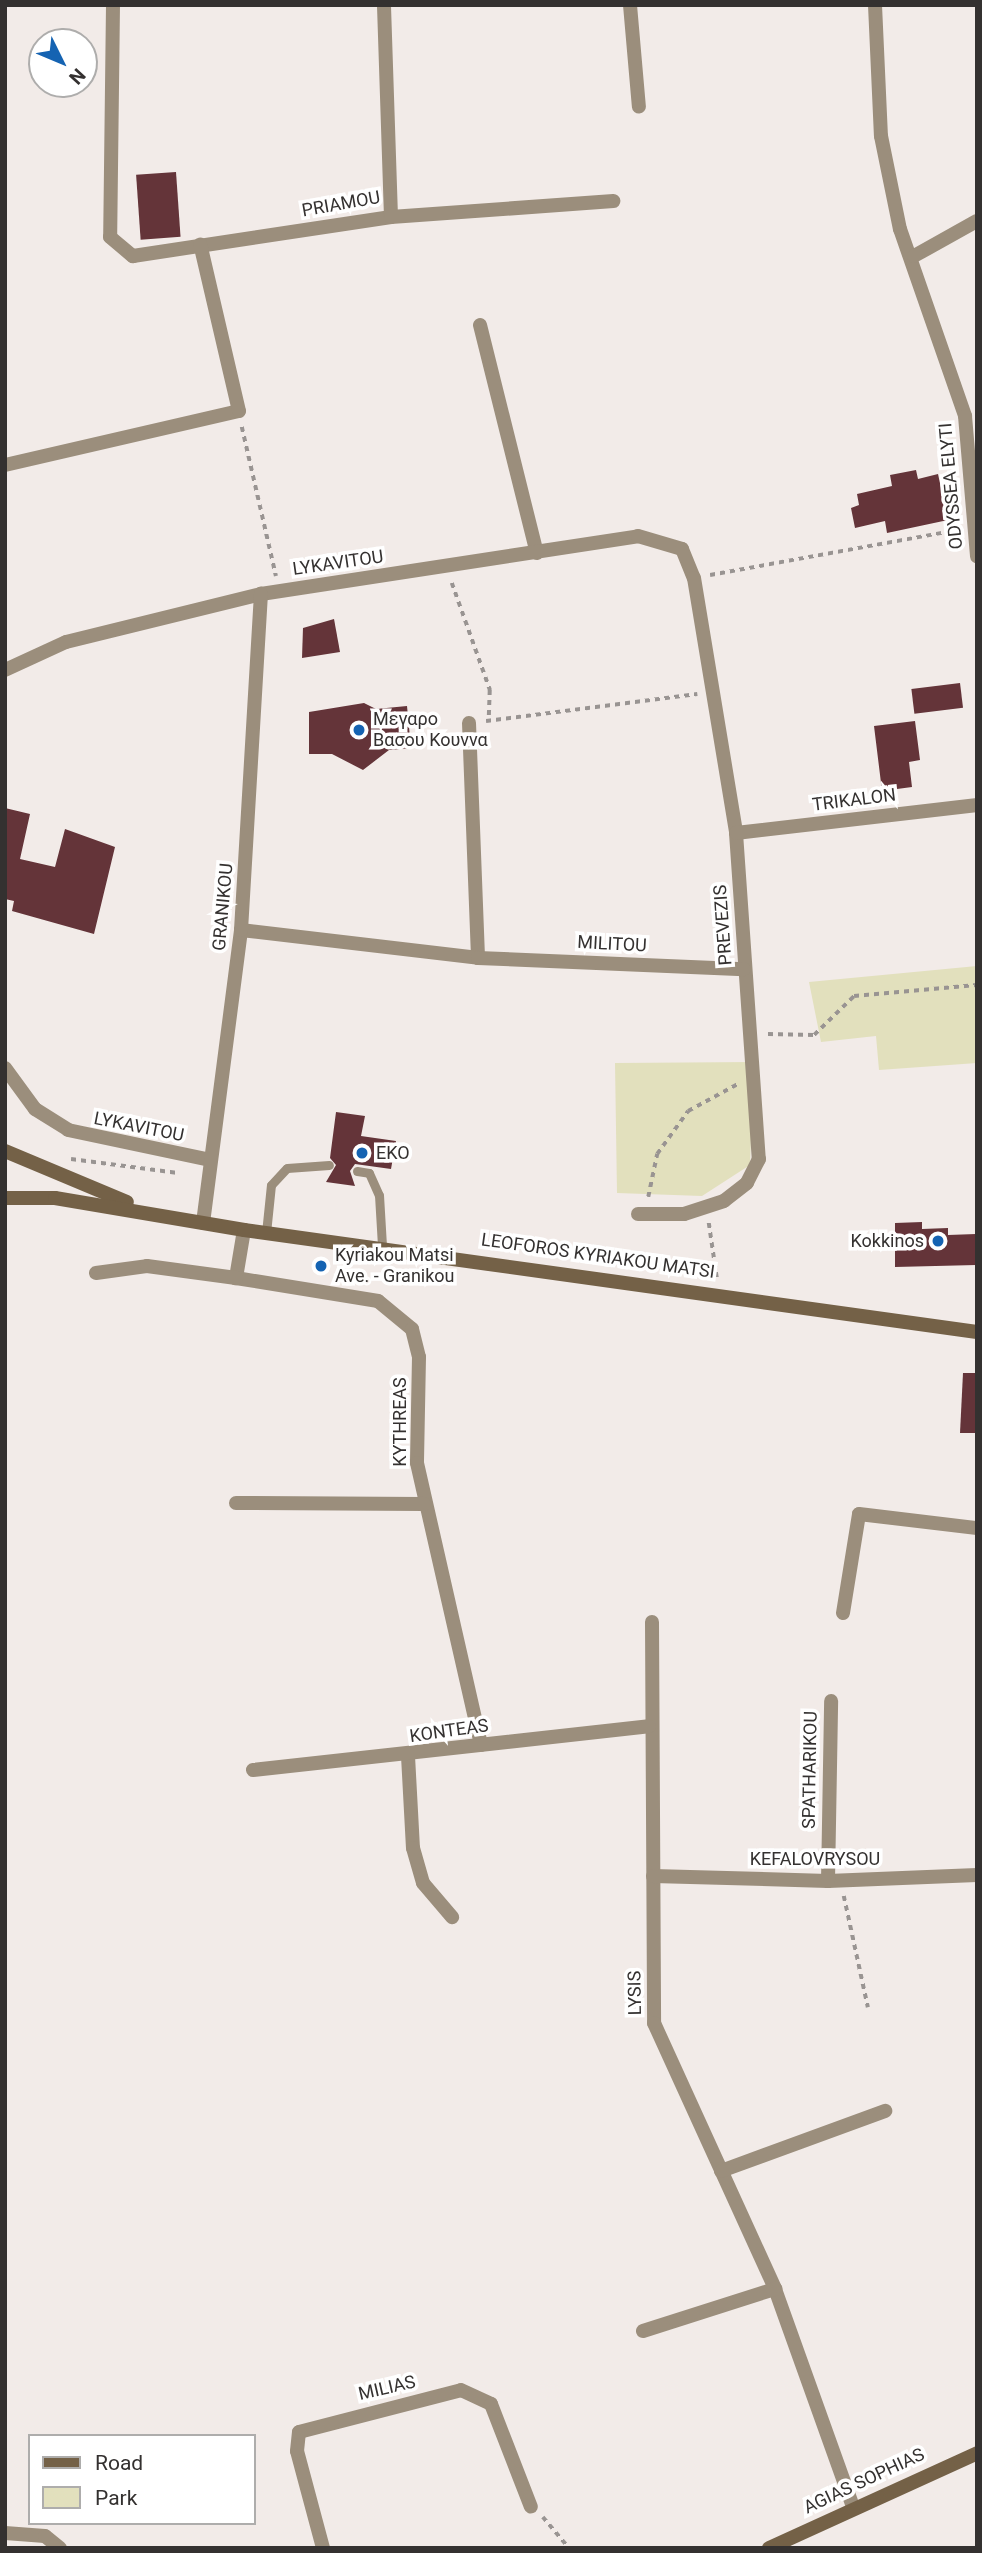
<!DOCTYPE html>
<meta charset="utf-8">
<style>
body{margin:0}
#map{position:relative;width:982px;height:2553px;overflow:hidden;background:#f2ebe8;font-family:Roboto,sans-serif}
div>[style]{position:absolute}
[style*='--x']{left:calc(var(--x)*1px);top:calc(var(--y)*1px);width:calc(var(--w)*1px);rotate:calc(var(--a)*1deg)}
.green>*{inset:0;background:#e2e0bd}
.building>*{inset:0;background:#643439;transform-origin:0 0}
.path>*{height:3.5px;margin-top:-1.75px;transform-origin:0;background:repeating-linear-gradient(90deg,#999492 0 5px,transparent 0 10px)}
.lane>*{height:9px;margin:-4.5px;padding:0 4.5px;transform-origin:4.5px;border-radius:4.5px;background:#9b8e7c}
.street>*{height:14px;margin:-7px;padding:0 7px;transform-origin:7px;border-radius:7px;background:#9b8e7c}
.secondary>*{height:14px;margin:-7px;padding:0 7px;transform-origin:7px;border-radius:7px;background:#746147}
.dots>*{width:19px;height:19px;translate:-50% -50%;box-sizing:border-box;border:4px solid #fff;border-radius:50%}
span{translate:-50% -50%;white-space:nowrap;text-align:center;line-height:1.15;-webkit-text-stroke:7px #fff;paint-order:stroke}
.street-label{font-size:18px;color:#343130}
.poi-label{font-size:18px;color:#343130}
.left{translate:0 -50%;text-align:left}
.right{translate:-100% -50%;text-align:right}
.frame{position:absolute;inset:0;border:7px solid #343130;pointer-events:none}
.legend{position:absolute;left:28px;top:2434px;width:228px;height:91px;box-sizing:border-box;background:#fff;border:2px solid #aeadac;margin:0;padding:9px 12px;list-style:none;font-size:21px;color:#343130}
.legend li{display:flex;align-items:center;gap:14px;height:35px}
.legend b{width:35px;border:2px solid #aeadac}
.north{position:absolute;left:28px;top:28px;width:70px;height:70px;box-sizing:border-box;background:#fff;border:2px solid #aeadac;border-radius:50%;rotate:133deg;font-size:19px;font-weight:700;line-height:28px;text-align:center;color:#343130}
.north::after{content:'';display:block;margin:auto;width:24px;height:32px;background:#1563b2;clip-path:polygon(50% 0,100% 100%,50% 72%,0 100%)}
</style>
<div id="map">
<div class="green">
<div style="clip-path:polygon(977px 966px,977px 1063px,879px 1070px,876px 1036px,821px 1042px,809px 982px)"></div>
<div style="clip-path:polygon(754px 1062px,750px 1165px,702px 1196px,617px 1193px,615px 1063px)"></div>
</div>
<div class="building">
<div style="left:176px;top:172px;width:65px;height:40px;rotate:86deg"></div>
<div style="clip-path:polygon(916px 470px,918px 479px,938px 474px,948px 520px,887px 533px,885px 521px,855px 528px,851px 508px,859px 505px,857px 494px,892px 486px,890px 475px)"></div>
<div style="clip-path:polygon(334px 619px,340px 652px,302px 658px,303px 628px)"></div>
<div style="left:960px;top:683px;width:25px;height:49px;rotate:83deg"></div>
<div style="clip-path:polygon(364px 703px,376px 709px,407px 706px,411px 748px,389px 750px,363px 770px,332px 754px,309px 754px,309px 712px)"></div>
<div style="clip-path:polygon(915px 721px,920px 760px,909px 762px,912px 787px,882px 791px,874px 726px)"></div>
<div style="clip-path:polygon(5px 808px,30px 814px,20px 859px,55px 867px,65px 829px,115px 847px,94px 934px,12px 911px,14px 901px,5px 899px)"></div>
<div style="clip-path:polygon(336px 1112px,365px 1116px,361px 1136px,396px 1141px,391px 1169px,355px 1164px,350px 1171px,355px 1186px,326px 1182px,336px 1165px,330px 1158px)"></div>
<div style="clip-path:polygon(922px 1222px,922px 1229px,948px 1228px,948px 1235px,976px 1234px,976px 1265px,895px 1267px,895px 1223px)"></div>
<div style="clip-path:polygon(963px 1373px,977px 1373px,977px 1433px,960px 1433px)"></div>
</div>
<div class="path">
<div style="--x:242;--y:427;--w:153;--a:77.1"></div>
<div style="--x:710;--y:575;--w:251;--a:-10.3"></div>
<div style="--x:452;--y:583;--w:114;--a:70.4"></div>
<div style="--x:490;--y:690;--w:31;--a:92"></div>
<div style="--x:486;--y:721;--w:213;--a:-7.3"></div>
<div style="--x:768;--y:1034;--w:46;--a:1.2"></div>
<div style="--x:814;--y:1035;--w:56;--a:-44.3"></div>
<div style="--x:854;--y:996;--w:123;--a:-5.1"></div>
<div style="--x:71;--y:1159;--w:108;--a:7.5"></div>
<div style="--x:648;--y:1197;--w:44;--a:-78.2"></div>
<div style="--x:657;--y:1154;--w:53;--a:-54.2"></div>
<div style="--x:688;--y:1111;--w:57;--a:-28.4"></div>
<div style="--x:709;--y:1223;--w:56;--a:81.7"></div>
<div style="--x:844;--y:1896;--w:114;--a:77.8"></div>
<div style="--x:543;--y:2517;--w:40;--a:50"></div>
</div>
<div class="lane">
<div style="--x:357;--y:1171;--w:12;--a:9"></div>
<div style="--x:369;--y:1173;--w:24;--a:66"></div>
<div style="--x:379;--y:1195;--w:51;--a:86.6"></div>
<div style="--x:266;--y:1233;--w:48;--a:-84.1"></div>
<div style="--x:271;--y:1185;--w:23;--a:-47"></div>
<div style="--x:287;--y:1168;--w:42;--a:-4.1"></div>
</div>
<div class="street">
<div style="--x:113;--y:5;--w:232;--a:90.7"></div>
<div style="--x:110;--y:237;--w:30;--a:40"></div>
<div style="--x:133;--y:256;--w:261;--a:-8.6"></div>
<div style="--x:391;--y:217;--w:212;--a:-91.9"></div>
<div style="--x:630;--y:5;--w:102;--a:85"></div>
<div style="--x:875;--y:5;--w:131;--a:87.4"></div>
<div style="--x:881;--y:136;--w:95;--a:78.5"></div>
<div style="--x:900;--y:229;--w:198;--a:70.8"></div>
<div style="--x:965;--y:416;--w:141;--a:85.1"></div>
<div style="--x:391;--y:217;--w:223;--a:-4.1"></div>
<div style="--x:914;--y:256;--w:72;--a:-29.1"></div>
<div style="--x:480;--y:325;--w:235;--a:76"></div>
<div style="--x:5;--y:465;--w:240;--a:-13"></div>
<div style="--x:239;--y:411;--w:171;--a:-103.1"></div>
<div style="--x:5;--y:670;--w:67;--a:-24.7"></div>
<div style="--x:66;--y:642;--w:201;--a:-13.8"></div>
<div style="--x:261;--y:594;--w:381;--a:-8.7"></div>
<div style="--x:638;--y:536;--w:46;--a:16.5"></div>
<div style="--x:682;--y:549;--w:31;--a:68"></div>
<div style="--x:694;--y:578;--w:258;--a:80.6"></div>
<div style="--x:736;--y:833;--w:327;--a:86"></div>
<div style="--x:759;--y:1159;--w:27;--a:117"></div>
<div style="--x:747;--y:1183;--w:29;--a:142"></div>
<div style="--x:724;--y:1201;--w:42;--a:162"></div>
<div style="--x:684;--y:1214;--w:46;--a:180"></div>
<div style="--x:469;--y:723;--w:235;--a:87.8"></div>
<div style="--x:736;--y:833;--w:243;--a:-6.6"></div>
<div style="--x:241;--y:930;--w:239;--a:6.7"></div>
<div style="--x:478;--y:958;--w:266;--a:2.4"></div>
<div style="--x:5;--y:1068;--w:51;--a:53.8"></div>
<div style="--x:35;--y:1109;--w:39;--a:32"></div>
<div style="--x:68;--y:1130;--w:145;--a:11.9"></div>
<div style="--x:203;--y:1223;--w:295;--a:-82.6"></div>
<div style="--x:241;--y:930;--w:337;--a:-86.6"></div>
<div style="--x:244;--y:1230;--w:49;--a:99.5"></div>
<div style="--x:236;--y:1278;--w:144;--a:9.2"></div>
<div style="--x:378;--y:1301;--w:44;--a:39.5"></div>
<div style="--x:412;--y:1329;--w:29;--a:76"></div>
<div style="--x:419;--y:1357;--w:106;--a:91.1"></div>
<div style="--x:417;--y:1463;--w:289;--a:77.2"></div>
<div style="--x:96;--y:1273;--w:51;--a:-7.8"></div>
<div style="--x:147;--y:1266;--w:90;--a:7.7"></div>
<div style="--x:236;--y:1503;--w:188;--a:0.3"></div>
<div style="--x:843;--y:1613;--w:100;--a:-80.8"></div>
<div style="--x:859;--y:1514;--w:119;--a:6.8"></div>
<div style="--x:652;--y:1622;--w:401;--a:89.7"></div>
<div style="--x:654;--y:2023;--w:292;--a:65.5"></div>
<div style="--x:775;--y:2289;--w:232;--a:70.3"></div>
<div style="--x:408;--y:1756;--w:92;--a:86.9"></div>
<div style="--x:413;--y:1848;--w:36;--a:74"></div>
<div style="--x:423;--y:1883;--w:45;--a:49.5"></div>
<div style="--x:253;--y:1770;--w:398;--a:-6.3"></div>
<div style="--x:653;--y:1876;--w:175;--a:1.6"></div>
<div style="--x:828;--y:1881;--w:149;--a:-2.3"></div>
<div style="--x:828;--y:1881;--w:180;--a:-89"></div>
<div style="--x:721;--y:2171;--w:175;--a:-20.1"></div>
<div style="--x:643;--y:2331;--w:139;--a:-17.7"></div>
<div style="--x:5;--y:2533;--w:40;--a:4.3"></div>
<div style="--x:45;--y:2536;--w:19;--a:39"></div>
<div style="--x:323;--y:2548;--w:100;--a:-105"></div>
<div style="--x:297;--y:2451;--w:19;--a:-84"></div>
<div style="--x:299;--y:2432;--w:167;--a:-14.5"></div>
<div style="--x:461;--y:2390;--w:33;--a:25"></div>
<div style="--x:491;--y:2404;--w:110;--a:68.8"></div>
</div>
<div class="secondary">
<div style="--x:5;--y:1151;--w:132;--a:22.7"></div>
<div style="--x:5;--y:1198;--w:50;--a:0"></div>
<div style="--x:55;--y:1198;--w:192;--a:9.6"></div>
<div style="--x:244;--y:1230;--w:740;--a:7.92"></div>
<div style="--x:769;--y:2548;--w:229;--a:-24.5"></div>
</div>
<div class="dots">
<div style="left:359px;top:730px;background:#1563b2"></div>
<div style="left:362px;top:1153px;background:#1563b2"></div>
<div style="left:938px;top:1241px;background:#1563b2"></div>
<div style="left:321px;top:1266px;background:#1563b2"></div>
</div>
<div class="street-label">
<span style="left:341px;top:204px;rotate:-10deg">PRIAMOU</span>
<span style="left:951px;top:486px;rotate:-95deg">ODYSSEA ELYTI</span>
<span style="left:338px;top:563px;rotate:-8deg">LYKAVITOU</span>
<span style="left:854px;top:800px;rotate:-7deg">TRIKALON</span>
<span style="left:223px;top:907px;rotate:-85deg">GRANIKOU</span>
<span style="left:723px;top:925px;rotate:-94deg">PREVEZIS</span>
<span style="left:612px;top:944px;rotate:3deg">MILITOU</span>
<span style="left:139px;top:1127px;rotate:11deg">LYKAVITOU</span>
<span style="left:598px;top:1256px;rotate:8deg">LEOFOROS KYRIAKOU MATSI</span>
<span style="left:400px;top:1422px;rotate:-90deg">KYTHREAS</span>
<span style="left:449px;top:1731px;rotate:-8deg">KONTEAS</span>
<span style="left:810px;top:1770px;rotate:-89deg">SPATHARIKOU</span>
<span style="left:815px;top:1859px">KEFALOVRYSOU</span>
<span style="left:635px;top:1993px;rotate:-91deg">LYSIS</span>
<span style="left:387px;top:2388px;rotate:-13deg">MILIAS</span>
<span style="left:864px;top:2481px;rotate:-25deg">AGIAS SOPHIAS</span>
</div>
<div class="poi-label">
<span class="left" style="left:373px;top:730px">Μεγαρο<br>Βασου Κουννα</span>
<span class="left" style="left:376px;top:1153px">EKO</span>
<span class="right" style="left:924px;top:1241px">Kokkinos</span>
<span class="left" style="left:335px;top:1266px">Kyriakou Matsi<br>Ave. - Granikou</span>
</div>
<div class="frame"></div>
<ul class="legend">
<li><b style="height:9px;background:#746147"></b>Road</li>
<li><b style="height:19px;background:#e2e0bd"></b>Park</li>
</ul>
<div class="north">N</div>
</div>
